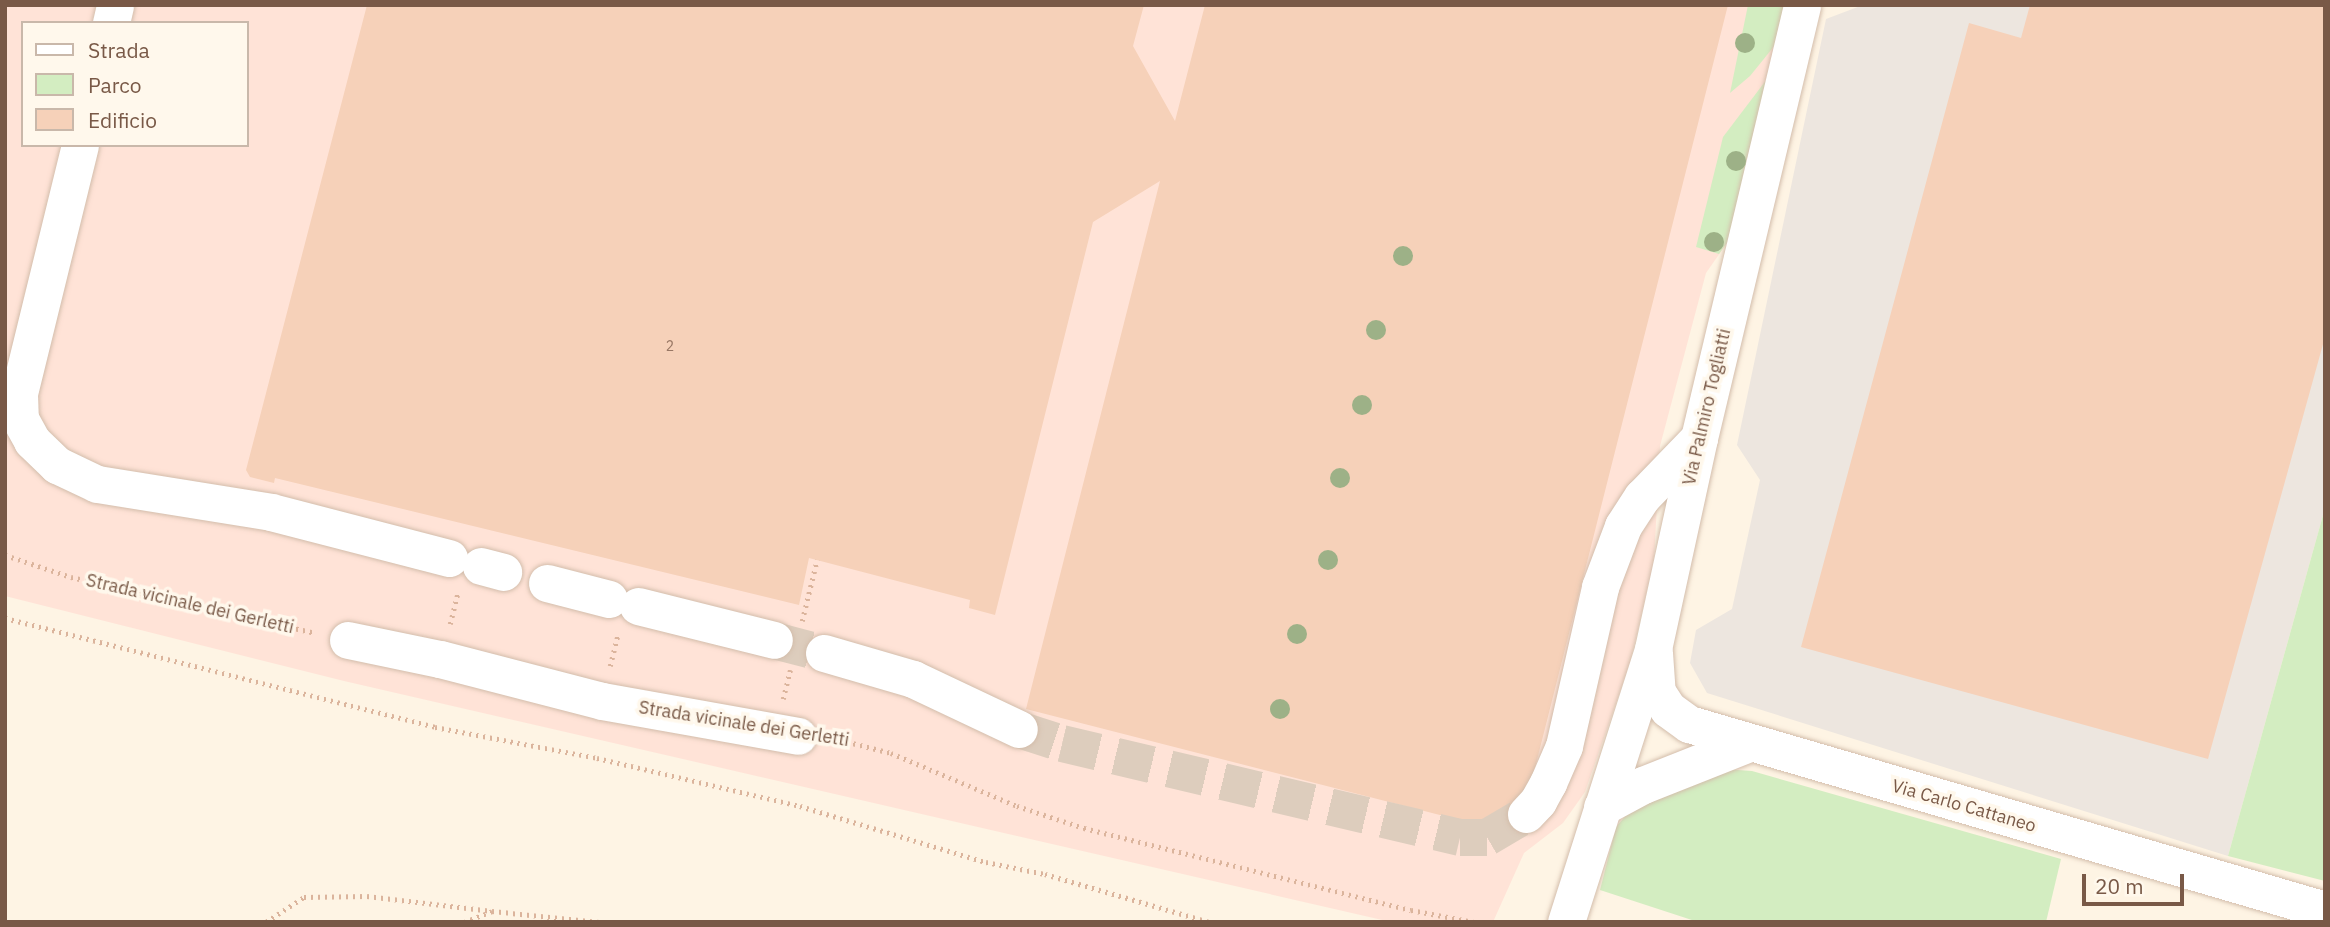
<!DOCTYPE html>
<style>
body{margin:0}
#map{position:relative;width:2330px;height:927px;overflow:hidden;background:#fef4e4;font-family:"IBM Plex Sans",sans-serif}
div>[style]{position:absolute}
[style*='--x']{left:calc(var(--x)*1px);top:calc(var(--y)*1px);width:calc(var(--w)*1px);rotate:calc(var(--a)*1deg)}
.commercial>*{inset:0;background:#ffe3d7}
.industrial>*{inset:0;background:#ede6df}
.green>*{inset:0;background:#d3edc1}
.building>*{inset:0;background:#f6d1b9}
.minor-tunnel>*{height:37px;margin-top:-18.5px;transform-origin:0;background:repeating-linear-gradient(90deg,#ddcdbd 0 37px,transparent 0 55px)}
.path>*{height:4.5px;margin-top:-2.25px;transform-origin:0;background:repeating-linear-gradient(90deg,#dbb49c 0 2px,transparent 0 7px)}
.roads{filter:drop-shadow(0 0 2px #d3bdab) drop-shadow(0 0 2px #d3bdab)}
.minor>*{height:37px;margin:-18.5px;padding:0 18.5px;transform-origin:18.5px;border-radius:18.5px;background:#fff}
.trees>*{width:20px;height:20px;margin:-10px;border-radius:50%;background:#9db187}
span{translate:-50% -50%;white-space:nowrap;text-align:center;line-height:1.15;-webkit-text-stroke:7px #fff8ec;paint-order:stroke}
.number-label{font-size:14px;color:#987764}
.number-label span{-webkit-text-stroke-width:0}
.street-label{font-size:18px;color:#795947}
.frame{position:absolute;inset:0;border:7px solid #795947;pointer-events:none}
.legend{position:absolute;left:21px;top:21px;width:228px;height:126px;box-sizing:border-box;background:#fff8ec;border:2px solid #c9b8aa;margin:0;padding:9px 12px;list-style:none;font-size:21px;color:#795947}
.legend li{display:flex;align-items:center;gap:14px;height:35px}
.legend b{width:35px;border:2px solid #c9b8aa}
.scale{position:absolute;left:2082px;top:874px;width:102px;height:32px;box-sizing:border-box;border:4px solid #795947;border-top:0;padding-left:9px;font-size:21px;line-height:24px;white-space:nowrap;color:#795947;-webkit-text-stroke:5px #fff8ec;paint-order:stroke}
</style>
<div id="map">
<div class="commercial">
<div style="clip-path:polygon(evenodd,5px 5px,1787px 5px,1734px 233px,1706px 273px,1660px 446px,1654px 561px,1630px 663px,1585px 792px,1563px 823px,1524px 853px,1493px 922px,1391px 922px,344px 681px,5px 596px,5px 5px,23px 23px,247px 23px,247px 145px,23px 145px,23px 23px)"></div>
</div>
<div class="industrial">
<div style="clip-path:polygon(1863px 5px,2325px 5px,2325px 508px,2228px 856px,1707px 693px,1690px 663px,1696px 630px,1732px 609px,1760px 480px,1737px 445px,1826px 19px)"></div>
</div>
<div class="green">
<div style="clip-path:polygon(1748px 5px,1787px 5px,1780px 39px,1750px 76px,1730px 93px)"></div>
<div style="clip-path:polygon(1767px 79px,1734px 233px,1719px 254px,1696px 247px,1723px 137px)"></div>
<div style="clip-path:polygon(2325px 508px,2325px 881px,2228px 856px)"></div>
<div style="clip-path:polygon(1723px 769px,1752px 771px,2061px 859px,2046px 922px,1698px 922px,1600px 890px,1616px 827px,1634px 806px)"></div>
</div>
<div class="building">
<div style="clip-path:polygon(367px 5px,1144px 5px,1133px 46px,1175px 121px,1205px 5px,1728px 5px,1518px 835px,1026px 709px,1160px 181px,1093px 222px,995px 615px,969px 608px,970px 600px,809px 558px,799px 605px,275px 478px,274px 483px,250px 477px,246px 470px)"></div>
<div style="clip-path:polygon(2030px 5px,2325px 5px,2325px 337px,2208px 759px,1801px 647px,1969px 23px,2021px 38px)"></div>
</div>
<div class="minor-tunnel">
<div style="--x:774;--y:640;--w:52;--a:14.6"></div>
<div style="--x:1019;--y:729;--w:45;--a:18"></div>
<div style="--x:1062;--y:743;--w:409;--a:13.3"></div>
<div style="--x:1460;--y:837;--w:27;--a:0"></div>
<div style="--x:1487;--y:837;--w:45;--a:-30.5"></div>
</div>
<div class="path">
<div style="--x:5;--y:555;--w:70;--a:18.4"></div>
<div style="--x:71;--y:577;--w:251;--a:12.9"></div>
<div style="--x:5;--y:618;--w:444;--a:14.2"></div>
<div style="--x:435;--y:727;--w:165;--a:10.8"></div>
<div style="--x:597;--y:758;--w:209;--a:13.3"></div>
<div style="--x:800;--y:806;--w:194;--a:16.8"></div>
<div style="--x:986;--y:862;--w:60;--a:11.5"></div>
<div style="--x:1045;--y:874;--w:171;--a:16.3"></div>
<div style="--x:802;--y:621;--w:63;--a:-76.2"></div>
<div style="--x:450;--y:624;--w:33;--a:-76"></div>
<div style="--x:610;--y:666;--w:33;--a:-76"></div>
<div style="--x:783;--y:699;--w:30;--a:-76"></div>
<div style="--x:833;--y:738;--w:60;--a:14.5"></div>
<div style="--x:891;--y:753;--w:137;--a:22.8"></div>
<div style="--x:1017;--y:806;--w:71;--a:18.2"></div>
<div style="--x:1084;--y:828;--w:337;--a:14.1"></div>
<div style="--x:1411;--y:910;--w:64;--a:10.8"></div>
<div style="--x:266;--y:922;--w:45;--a:-33.3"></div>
<div style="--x:304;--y:897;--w:63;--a:-0.9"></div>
<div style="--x:367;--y:896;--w:126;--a:6.8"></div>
<div style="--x:464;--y:922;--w:30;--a:-21"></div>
<div style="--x:492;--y:911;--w:108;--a:5.9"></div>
</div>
<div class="roads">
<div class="minor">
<div style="--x:111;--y:23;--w:18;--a:-77"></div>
<div style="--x:80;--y:145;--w:256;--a:103.8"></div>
<div style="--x:19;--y:394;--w:25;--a:88"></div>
<div style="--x:20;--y:419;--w:25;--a:61"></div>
<div style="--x:32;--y:441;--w:35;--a:44"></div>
<div style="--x:57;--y:465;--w:44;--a:25.4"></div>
<div style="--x:97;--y:484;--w:176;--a:9.1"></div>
<div style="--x:271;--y:512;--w:184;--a:14.5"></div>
<div style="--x:481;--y:566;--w:23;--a:15"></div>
<div style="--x:547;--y:583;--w:64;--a:14.5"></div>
<div style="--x:638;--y:606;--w:140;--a:14"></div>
<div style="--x:348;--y:640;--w:94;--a:11.7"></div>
<div style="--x:440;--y:659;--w:167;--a:14.5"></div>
<div style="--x:602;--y:701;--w:199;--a:10.1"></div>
<div style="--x:824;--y:653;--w:93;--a:16.3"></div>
<div style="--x:913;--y:679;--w:117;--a:25.3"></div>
<div style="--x:1654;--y:653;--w:39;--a:86"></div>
<div style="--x:1657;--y:692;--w:20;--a:57"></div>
<div style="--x:1668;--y:709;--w:26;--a:36"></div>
<div style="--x:1689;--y:724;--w:663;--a:16.3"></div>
<div style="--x:1602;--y:807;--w:47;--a:-28.2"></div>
<div style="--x:1643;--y:785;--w:114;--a:-21.6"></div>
<div style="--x:1526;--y:814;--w:18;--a:-47"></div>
<div style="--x:1538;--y:801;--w:21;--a:-61"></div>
<div style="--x:1548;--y:783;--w:40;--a:-66.6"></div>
<div style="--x:1564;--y:746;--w:163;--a:-77.2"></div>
<div style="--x:1600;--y:587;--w:65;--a:-69.3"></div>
<div style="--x:1623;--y:526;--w:35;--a:-57"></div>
<div style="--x:1642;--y:497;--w:82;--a:-46"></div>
<div style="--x:1566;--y:922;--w:287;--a:-72.3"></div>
<div style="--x:1653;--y:649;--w:216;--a:-77.7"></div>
<div style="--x:1699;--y:438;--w:445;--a:-76.6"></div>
</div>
</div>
<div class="trees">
<div style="left:1745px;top:43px"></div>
<div style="left:1736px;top:161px"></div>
<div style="left:1714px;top:242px"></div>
<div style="left:1403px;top:256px"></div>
<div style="left:1376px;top:330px"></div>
<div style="left:1362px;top:405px"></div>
<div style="left:1340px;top:478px"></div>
<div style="left:1328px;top:560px"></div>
<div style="left:1297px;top:634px"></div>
<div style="left:1280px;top:709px"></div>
</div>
<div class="number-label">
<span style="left:670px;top:346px">2</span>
</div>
<div class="street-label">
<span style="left:1707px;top:407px;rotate:-77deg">Via Palmiro Togliatti</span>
<span style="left:190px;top:604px;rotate:13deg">Strada vicinale dei Gerletti</span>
<span style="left:744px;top:724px;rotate:9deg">Strada vicinale dei Gerletti</span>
<span style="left:1964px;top:806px;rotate:16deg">Via Carlo Cattaneo</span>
</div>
<div class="frame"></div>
<ul class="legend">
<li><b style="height:9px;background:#fff"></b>Strada</li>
<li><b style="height:19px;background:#d3edc1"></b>Parco</li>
<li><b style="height:19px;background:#f6d1b9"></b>Edificio</li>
</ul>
<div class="scale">20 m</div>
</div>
